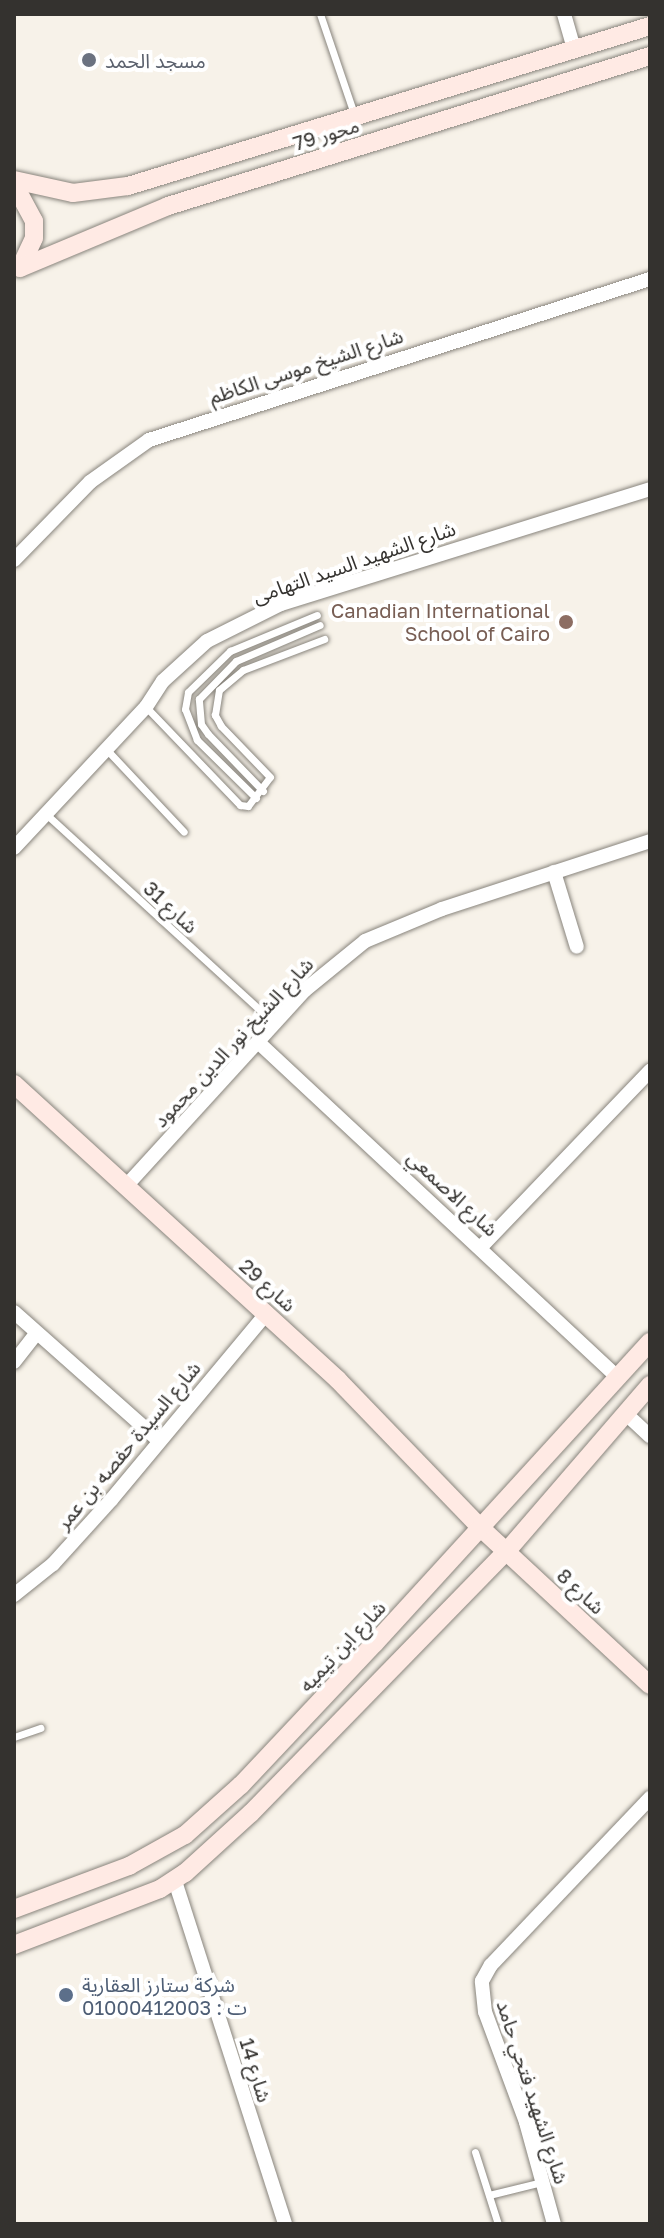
<!DOCTYPE html>
<meta charset="utf-8">
<style>
body{margin:0}
#map{position:relative;width:664px;height:2238px;overflow:hidden;background:#f7f2e9;font-family:"Golos Text","Noto Sans Arabic",sans-serif}
div>[style]{position:absolute}
[style*='--x']{left:calc(var(--x)*1px);top:calc(var(--y)*1px);width:calc(var(--w)*1px);rotate:calc(var(--a)*1deg)}
.roads{filter:drop-shadow(0 0 2px #88847c) drop-shadow(0 0 2px #88847c)}
.lane>*{height:7px;margin:-3.5px;padding:0 3.5px;transform-origin:3.5px;border-radius:3.5px;background:#fff}
.street>*{height:14px;margin:-7px;padding:0 7px;transform-origin:7px;border-radius:7px;background:#fff}
.secondary>*{height:18px;margin:-9px;padding:0 9px;transform-origin:9px;border-radius:9px;background:#ffeae4}
.dots>*{width:22px;height:22px;translate:-50% -50%;box-sizing:border-box;border:4px solid #fff;border-radius:50%}
span{translate:-50% -50%;white-space:nowrap;text-align:center;line-height:1.15;-webkit-text-stroke:8px #fff;paint-order:stroke}
.worship-label{font-size:20px;color:#5b616d}
.left{translate:0 -50%;text-align:left}
.street-label{font-size:20px;color:#34322f}
.education-label{font-size:20px;color:#785e54}
.right{translate:-100% -50%;text-align:right}
.service-label{font-size:20px;color:#4e5e75}
.frame{position:absolute;inset:0;border:16px solid #34322f;pointer-events:none}
</style>
<div id="map">
<div class="roads">
<div class="lane">
<div style="--x:320;--y:14;--w:106;--a:71.2"></div>
<div style="--x:146;--y:707;--w:136;--a:46.2"></div>
<div style="--x:240;--y:805;--w:8;--a:7"></div>
<div style="--x:248;--y:806;--w:36;--a:-53"></div>
<div style="--x:270;--y:777;--w:71;--a:-133.9"></div>
<div style="--x:221;--y:726;--w:13;--a:-119"></div>
<div style="--x:215;--y:715;--w:25;--a:-81"></div>
<div style="--x:219;--y:690;--w:31;--a:-40"></div>
<div style="--x:243;--y:670;--w:87;--a:-20.9"></div>
<div style="--x:107;--y:750;--w:112;--a:46.8"></div>
<div style="--x:263;--y:791;--w:79;--a:-134"></div>
<div style="--x:208;--y:734;--w:12;--a:-125"></div>
<div style="--x:201;--y:724;--w:25;--a:-95"></div>
<div style="--x:199;--y:699;--w:53;--a:-45.8"></div>
<div style="--x:236;--y:661;--w:91;--a:-23.2"></div>
<div style="--x:256;--y:798;--w:83;--a:-135.5"></div>
<div style="--x:197;--y:740;--w:33;--a:-111"></div>
<div style="--x:185;--y:709;--w:17;--a:-80"></div>
<div style="--x:188;--y:692;--w:59;--a:-44.3"></div>
<div style="--x:230;--y:651;--w:94;--a:-22.5"></div>
<div style="--x:46;--y:814;--w:309;--a:42.5"></div>
<div style="--x:14;--y:1737;--w:28;--a:-19"></div>
<div style="--x:475;--y:2152;--w:76;--a:72.3"></div>
<div style="--x:489;--y:2195;--w:55;--a:-13.8"></div>
</div>
<div class="street">
<div style="--x:564;--y:14;--w:36;--a:74"></div>
<div style="--x:14;--y:560;--w:109;--a:-45.7"></div>
<div style="--x:90;--y:482;--w:72;--a:-35.4"></div>
<div style="--x:149;--y:440;--w:526;--a:-17.82"></div>
<div style="--x:14;--y:848;--w:193;--a:-46.9"></div>
<div style="--x:146;--y:707;--w:31;--a:-57"></div>
<div style="--x:163;--y:681;--w:59;--a:-42.3"></div>
<div style="--x:207;--y:641;--w:83;--a:-26.6"></div>
<div style="--x:281;--y:604;--w:387;--a:-17.3"></div>
<div style="--x:554;--y:872;--w:78;--a:73"></div>
<div style="--x:258;--y:1042;--w:491;--a:43"></div>
<div style="--x:126;--y:1186;--w:265;--a:-47.6"></div>
<div style="--x:305;--y:990;--w:77;--a:-39.2"></div>
<div style="--x:365;--y:941;--w:83;--a:-22.6"></div>
<div style="--x:442;--y:909;--w:219;--a:-18.1"></div>
<div style="--x:482;--y:1246;--w:243;--a:-46.2"></div>
<div style="--x:14;--y:1312;--w:191;--a:41.6"></div>
<div style="--x:14;--y:1362;--w:36;--a:-52"></div>
<div style="--x:625;--y:1413;--w:34;--a:43"></div>
<div style="--x:14;--y:1595;--w:50;--a:-38.5"></div>
<div style="--x:53;--y:1564;--w:86;--a:-47.8"></div>
<div style="--x:111;--y:1500;--w:244;--a:-50.2"></div>
<div style="--x:175;--y:1881;--w:360;--a:72.2"></div>
<div style="--x:554;--y:2224;--w:106;--a:-105.4"></div>
<div style="--x:526;--y:2122;--w:117;--a:-110.4"></div>
<div style="--x:485;--y:2012;--w:31;--a:-96"></div>
<div style="--x:482;--y:1981;--w:18;--a:-61"></div>
<div style="--x:491;--y:1965;--w:231;--a:-46.4"></div>
</div>
<div class="secondary">
<div style="--x:14;--y:180;--w:60;--a:12.4"></div>
<div style="--x:73;--y:193;--w:55;--a:-7.3"></div>
<div style="--x:128;--y:186;--w:546;--a:-17.04"></div>
<div style="--x:14;--y:184;--w:42;--a:61.6"></div>
<div style="--x:34;--y:221;--w:17;--a:90"></div>
<div style="--x:34;--y:238;--w:33;--a:115"></div>
<div style="--x:20;--y:268;--w:160;--a:-22.7"></div>
<div style="--x:168;--y:206;--w:505;--a:-17.29"></div>
<div style="--x:14;--y:1084;--w:439;--a:42.4"></div>
<div style="--x:338;--y:1380;--w:207;--a:46"></div>
<div style="--x:482;--y:1529;--w:229;--a:42.9"></div>
<div style="--x:14;--y:1909;--w:123;--a:-20.5"></div>
<div style="--x:129;--y:1866;--w:64;--a:-29"></div>
<div style="--x:185;--y:1835;--w:75;--a:-41.8"></div>
<div style="--x:241;--y:1785;--w:195;--a:-46.7"></div>
<div style="--x:375;--y:1643;--w:408;--a:-47.6"></div>
<div style="--x:14;--y:1945;--w:156;--a:-21"></div>
<div style="--x:160;--y:1889;--w:30;--a:-33"></div>
<div style="--x:185;--y:1873;--w:89;--a:-42.3"></div>
<div style="--x:251;--y:1813;--w:365;--a:-45.7"></div>
<div style="--x:506;--y:1552;--w:221;--a:-49.2"></div>
</div>
</div>
<div class="dots">
<div style="left:89px;top:60px;background:#6b7280"></div>
<div style="left:566px;top:622px;background:#8d6e63"></div>
<div style="left:66px;top:1995px;background:#5c6f8a"></div>
</div>
<div class="worship-label">
<span class="left" style="left:105px;top:60px">مسجد الحمد</span>
</div>
<div class="street-label">
<span style="left:326px;top:134px;rotate:-17deg">محور 79</span>
<span style="left:306px;top:366px;rotate:-18deg">شارع الشيخ موسى الكاظم</span>
<span style="left:354px;top:562px;rotate:-19deg">شارع الشهيد السيد التهامى</span>
<span style="left:171px;top:907px;rotate:43deg">شارع 31</span>
<span style="left:233px;top:1042px;rotate:-47deg">شارع الشيخ نور الدين محمود</span>
<span style="left:453px;top:1193px;rotate:43deg">شارع الاصمعي</span>
<span style="left:268px;top:1285px;rotate:42deg">شارع 29</span>
<span style="left:128px;top:1445px;rotate:-50deg">شارع السيدة حفصه بن عمر</span>
<span style="left:581px;top:1591px;rotate:43deg">شارع 8</span>
<span style="left:342px;top:1646px;rotate:-47deg">شارع ابن تيميه</span>
<span style="left:256px;top:2070px;rotate:73deg">شارع 14</span>
<span style="left:533px;top:2092px;rotate:72deg">شارع الشهيد فتحي حامد</span>
</div>
<div class="education-label">
<span class="right" style="left:550px;top:622px">Canadian International<br>School of Cairo</span>
</div>
<div class="service-label">
<span class="left" style="left:82px;top:1996px">شركة ستارز العقارية<br>ت : 01000412003</span>
</div>
<div class="frame"></div>
</div>
